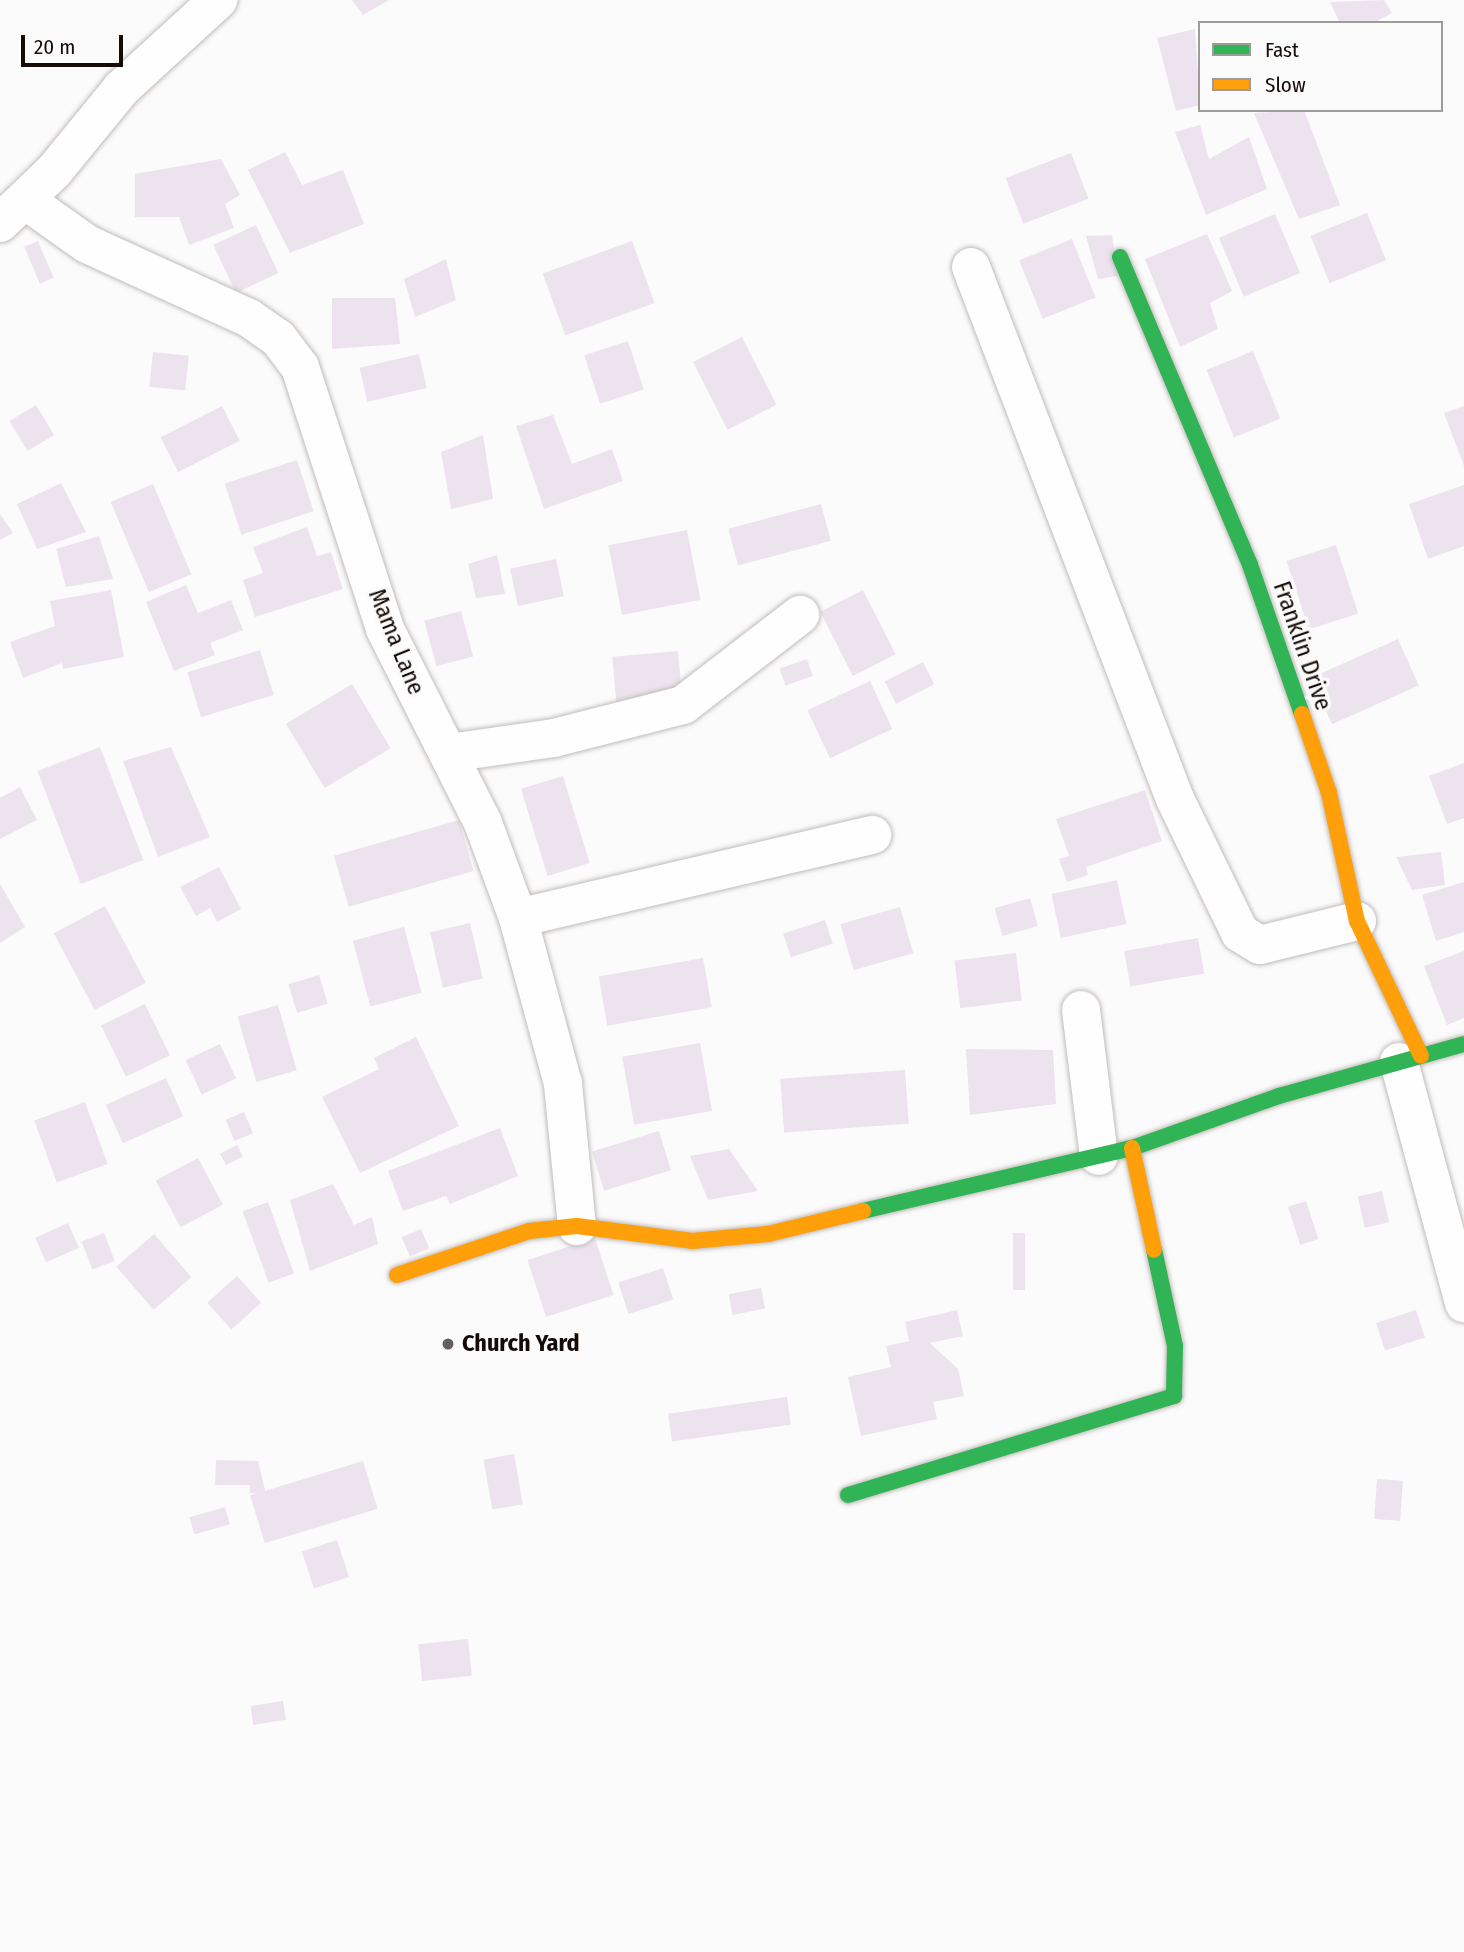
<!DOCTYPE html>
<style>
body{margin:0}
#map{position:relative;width:1464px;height:1952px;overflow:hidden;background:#fbfbfb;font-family:"Fira Sans Condensed",sans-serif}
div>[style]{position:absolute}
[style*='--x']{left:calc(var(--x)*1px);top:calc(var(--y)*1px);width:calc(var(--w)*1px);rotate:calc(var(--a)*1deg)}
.building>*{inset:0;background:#ede3ef;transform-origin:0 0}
.roads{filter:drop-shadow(0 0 2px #c1bcb9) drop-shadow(0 0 2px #c1bcb9)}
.street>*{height:38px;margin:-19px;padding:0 19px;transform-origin:19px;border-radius:19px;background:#fefefe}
.fast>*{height:16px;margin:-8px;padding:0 8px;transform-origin:8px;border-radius:8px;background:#30b455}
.slow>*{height:16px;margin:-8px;padding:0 8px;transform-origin:8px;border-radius:8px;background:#ff9f0a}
.dots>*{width:19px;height:19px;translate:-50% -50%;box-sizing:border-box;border:4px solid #fbfbfb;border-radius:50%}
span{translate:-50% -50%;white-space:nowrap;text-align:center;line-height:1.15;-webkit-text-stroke:7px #fbfbfb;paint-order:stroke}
.street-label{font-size:24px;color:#150b06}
.poi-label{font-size:24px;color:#150b06;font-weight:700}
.left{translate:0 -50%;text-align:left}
.legend{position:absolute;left:1198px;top:21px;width:245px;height:91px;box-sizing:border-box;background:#fbfbfb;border:2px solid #9f9b99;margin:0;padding:9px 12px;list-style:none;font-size:21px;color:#150b06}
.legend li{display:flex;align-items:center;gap:14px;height:35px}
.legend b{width:35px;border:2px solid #9f9b99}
.scale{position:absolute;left:21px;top:35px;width:102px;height:32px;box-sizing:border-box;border:4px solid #150b06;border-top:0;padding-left:9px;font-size:21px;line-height:24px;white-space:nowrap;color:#150b06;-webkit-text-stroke:5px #fbfbfb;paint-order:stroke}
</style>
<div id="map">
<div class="building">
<div style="clip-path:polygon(352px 0,389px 0,363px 15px)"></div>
<div style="clip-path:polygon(1384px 0,1392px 13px,1373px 23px,1340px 23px,1330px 2px)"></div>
<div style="clip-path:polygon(1195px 29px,1200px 105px,1176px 111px,1157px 38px)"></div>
<div style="clip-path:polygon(1304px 110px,1340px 205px,1299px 219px,1254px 113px)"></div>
<div style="clip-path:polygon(1200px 125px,1209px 159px,1249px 137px,1267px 189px,1206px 215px,1175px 132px)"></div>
<div style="clip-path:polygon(285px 152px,302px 185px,343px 170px,364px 224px,290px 253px,248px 170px)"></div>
<div style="left:1071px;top:153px;width:49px;height:70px;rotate:69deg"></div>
<div style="clip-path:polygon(221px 159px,240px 195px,225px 204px,234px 228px,189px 245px,179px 217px,135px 217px,135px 174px)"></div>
<div style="left:1367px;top:213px;width:51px;height:61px;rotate:68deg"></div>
<div style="left:1275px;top:214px;width:64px;height:61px;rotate:67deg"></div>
<div style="left:256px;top:225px;width:53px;height:47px;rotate:65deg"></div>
<div style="clip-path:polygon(1207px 234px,1232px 291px,1210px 303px,1218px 329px,1180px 347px,1145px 259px)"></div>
<div style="clip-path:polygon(1112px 235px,1118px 276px,1098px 279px,1086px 236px)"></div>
<div style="left:1072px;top:239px;width:63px;height:57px;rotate:68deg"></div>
<div style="left:38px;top:241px;width:40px;height:15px;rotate:67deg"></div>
<div style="left:632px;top:241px;width:66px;height:95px;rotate:70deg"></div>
<div style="clip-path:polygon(446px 259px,456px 300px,415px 317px,404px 279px)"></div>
<div style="clip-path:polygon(332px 298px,395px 298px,400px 344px,332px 349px)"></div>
<div style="left:742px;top:337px;width:76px;height:55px;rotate:63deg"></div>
<div style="left:628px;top:341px;width:51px;height:46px;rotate:72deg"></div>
<div style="left:1253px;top:351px;width:73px;height:50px;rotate:68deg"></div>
<div style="left:153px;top:352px;width:36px;height:35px;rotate:6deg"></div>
<div style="left:419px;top:354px;width:35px;height:61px;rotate:77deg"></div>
<div style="left:36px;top:405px;width:35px;height:31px;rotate:59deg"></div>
<div style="left:222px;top:406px;width:39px;height:69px;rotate:63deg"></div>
<div style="clip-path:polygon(1464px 406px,1464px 466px,1444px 413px)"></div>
<div style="clip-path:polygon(553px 415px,572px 464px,612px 449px,623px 481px,544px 509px,516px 426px)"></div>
<div style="clip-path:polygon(483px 435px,493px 499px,451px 509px,441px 452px)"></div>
<div style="left:297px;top:460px;width:54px;height:76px;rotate:72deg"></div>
<div style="clip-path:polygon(61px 483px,86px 532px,37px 549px,17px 504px)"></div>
<div style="left:153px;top:484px;width:98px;height:46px;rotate:67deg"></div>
<div style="clip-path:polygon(1464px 485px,1464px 546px,1428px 559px,1409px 504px)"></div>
<div style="left:821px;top:504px;width:38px;height:96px;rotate:75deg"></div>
<div style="clip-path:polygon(0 514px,13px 533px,0 540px)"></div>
<div style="clip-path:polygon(307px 527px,317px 556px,331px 552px,343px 589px,255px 617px,243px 580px,263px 573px,253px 547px)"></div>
<div style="left:687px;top:530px;width:71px;height:80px;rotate:79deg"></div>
<div style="clip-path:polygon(99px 536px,113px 579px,66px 587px,56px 549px)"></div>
<div style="left:1336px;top:545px;width:72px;height:52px;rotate:72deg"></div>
<div style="clip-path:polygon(497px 555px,505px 594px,476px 598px,468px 564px)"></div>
<div style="left:556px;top:559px;width:38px;height:47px;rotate:78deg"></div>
<div style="clip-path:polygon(186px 585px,198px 613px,231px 600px,243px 630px,210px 643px,215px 655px,174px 671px,146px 602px)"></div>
<div style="clip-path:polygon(111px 590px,124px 657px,63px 669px,62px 663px,23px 678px,10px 642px,55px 626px,50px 601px)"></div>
<div style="left:863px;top:590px;width:72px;height:48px;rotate:63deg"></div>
<div style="left:461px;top:611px;width:47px;height:38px;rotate:75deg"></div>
<div style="left:1398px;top:639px;width:51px;height:95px;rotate:66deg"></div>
<div style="left:260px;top:650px;width:47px;height:76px;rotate:73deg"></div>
<div style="left:678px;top:651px;width:46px;height:66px;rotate:85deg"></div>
<div style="left:807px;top:659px;width:18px;height:29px;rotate:71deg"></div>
<div style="left:923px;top:662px;width:25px;height:43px;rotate:63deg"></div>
<div style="left:870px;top:681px;width:53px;height:69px;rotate:65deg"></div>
<div style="left:352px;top:684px;width:75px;height:77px;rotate:59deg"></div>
<div style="left:100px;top:747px;width:121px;height:67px;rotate:69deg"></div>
<div style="clip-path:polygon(171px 747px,210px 837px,158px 857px,123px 761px)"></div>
<div style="clip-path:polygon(1464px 763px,1464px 818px,1447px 824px,1429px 776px)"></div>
<div style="left:563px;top:776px;width:91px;height:44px;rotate:73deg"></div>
<div style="clip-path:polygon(20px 787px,37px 820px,0 839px,0 798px)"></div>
<div style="clip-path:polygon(1145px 790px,1162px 841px,1086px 867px,1088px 875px,1067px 882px,1059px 859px,1069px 856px,1056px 819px)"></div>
<div style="left:459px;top:820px;width:53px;height:130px;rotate:74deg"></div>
<div style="clip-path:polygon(1441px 852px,1445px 885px,1412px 890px,1396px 857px)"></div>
<div style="clip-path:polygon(219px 867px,241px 909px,217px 922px,210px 908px,196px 916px,180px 887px)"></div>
<div style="left:1117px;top:880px;width:45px;height:67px;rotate:78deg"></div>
<div style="clip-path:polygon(1464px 882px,1464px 932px,1436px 941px,1422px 895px)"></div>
<div style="clip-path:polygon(0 884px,25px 927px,0 943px)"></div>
<div style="left:1030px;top:898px;width:29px;height:37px;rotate:74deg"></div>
<div style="left:105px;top:906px;width:87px;height:58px;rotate:62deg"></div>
<div style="left:900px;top:907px;width:48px;height:62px;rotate:74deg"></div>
<div style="left:825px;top:920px;width:25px;height:44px;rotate:72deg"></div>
<div style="left:470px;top:923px;width:57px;height:41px;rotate:77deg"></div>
<div style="left:404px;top:927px;width:68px;height:53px;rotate:75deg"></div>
<div style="left:1198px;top:938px;width:36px;height:75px;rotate:80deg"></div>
<div style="clip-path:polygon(1464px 951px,1464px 1018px,1447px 1025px,1424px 966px)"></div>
<div style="left:1016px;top:953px;width:48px;height:62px;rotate:83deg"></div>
<div style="left:703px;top:958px;width:50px;height:106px;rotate:80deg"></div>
<div style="left:319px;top:975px;width:30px;height:32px;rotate:73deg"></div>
<div style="left:145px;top:1004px;width:57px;height:49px;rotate:64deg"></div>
<div style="left:278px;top:1005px;width:68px;height:42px;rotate:74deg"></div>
<div style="clip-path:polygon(416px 1037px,459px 1126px,360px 1173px,322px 1097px,379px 1069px,374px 1058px)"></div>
<div style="left:700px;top:1043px;width:69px;height:79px;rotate:80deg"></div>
<div style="left:220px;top:1044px;width:38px;height:38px;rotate:65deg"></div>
<div style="clip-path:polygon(966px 1049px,1053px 1050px,1056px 1104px,970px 1115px)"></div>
<div style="left:905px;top:1070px;width:54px;height:125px;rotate:86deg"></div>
<div style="left:166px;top:1078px;width:42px;height:66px;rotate:66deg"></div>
<div style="left:85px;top:1102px;width:66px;height:54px;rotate:70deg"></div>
<div style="left:244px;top:1112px;width:23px;height:20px;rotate:67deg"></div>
<div style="clip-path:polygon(500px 1128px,518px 1176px,450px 1204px,446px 1196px,403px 1211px,388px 1171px)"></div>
<div style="left:659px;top:1131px;width:41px;height:70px;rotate:73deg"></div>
<div style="left:237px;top:1145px;width:13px;height:19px;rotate:63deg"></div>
<div style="clip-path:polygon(729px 1149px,758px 1191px,708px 1200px,690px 1156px)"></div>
<div style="left:198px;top:1158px;width:53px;height:48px;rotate:62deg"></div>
<div style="clip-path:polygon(333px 1184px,354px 1225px,372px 1217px,378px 1244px,310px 1271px,290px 1200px)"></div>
<div style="left:1382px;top:1191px;width:32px;height:25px;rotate:77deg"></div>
<div style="left:1306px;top:1201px;width:40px;height:19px;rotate:72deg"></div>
<div style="left:268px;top:1202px;width:76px;height:27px;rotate:70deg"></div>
<div style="left:68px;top:1223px;width:27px;height:36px;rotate:66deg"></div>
<div style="left:421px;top:1229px;width:21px;height:21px;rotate:67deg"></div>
<div style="left:104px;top:1233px;width:30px;height:24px;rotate:69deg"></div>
<div style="left:1013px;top:1233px;width:12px;height:57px"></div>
<div style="left:154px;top:1234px;width:57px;height:50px;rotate:49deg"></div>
<div style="left:595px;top:1238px;width:60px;height:71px;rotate:72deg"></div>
<div style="left:663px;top:1268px;width:33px;height:47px;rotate:72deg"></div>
<div style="left:237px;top:1276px;width:36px;height:40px;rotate:48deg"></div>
<div style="left:761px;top:1288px;width:21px;height:33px;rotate:79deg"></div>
<div style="clip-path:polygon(957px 1310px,963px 1336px,930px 1343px,958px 1369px,964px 1396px,933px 1402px,937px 1419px,861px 1436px,848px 1377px,891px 1367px,886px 1346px,909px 1341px,905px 1322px)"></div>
<div style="left:1416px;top:1310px;width:29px;height:42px;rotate:72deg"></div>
<div style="left:787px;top:1397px;width:28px;height:120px;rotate:82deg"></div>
<div style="left:514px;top:1454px;width:51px;height:31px;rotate:80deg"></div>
<div style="clip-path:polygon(216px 1460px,258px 1461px,266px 1494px,250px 1493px,250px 1485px,215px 1485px)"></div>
<div style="left:363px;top:1461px;width:50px;height:118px;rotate:73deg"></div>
<div style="left:1377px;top:1479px;width:26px;height:40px;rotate:4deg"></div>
<div style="left:225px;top:1507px;width:18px;height:37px;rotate:74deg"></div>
<div style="left:337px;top:1540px;width:39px;height:37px;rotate:72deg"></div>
<div style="left:468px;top:1639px;width:37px;height:50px;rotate:84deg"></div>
<div style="left:283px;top:1701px;width:19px;height:33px;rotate:81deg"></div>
</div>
<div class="roads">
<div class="street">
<div style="--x:25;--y:200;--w:76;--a:35.4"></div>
<div style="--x:87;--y:244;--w:178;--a:24.6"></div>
<div style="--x:249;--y:318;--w:35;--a:35"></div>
<div style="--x:278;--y:338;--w:36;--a:53"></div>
<div style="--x:300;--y:367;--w:275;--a:72"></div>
<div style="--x:385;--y:629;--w:217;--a:63.2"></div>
<div style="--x:483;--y:823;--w:101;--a:69.8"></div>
<div style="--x:518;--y:918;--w:172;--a:74.8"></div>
<div style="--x:563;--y:1084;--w:143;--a:84.4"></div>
<div style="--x:0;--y:223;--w:75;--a:-43.9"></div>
<div style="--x:54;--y:171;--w:106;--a:-50.7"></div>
<div style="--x:121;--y:89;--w:132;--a:-42.5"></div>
<div style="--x:971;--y:267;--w:570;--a:69.02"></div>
<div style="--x:1175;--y:799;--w:149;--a:64.1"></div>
<div style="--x:1240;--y:933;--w:23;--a:31"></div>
<div style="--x:1260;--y:945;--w:100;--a:-13.9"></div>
<div style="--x:449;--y:753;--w:106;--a:-8.1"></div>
<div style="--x:554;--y:738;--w:133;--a:-14.3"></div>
<div style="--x:683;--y:705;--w:148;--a:-37.6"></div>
<div style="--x:518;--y:918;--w:364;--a:-13.2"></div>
<div style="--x:1081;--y:1010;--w:147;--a:83"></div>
<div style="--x:1399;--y:1062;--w:250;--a:74.9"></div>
</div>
<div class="fast">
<div style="--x:1120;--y:257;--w:334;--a:67.1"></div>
<div style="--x:1250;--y:565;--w:158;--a:70.8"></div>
<div style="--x:863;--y:1211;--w:276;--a:-13.2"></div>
<div style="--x:1132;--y:1148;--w:156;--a:-19.5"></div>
<div style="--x:1279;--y:1096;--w:192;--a:-15.7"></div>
<div style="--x:848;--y:1495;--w:341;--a:-16.9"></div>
<div style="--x:1174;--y:1396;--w:50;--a:-88.9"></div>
<div style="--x:1175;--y:1346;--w:98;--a:-102.3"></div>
</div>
<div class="slow">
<div style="--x:1302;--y:714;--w:83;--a:71.1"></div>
<div style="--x:1329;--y:793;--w:131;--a:77.7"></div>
<div style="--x:1357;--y:921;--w:149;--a:64.6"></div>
<div style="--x:1132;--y:1148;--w:104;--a:77.8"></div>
<div style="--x:397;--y:1275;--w:139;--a:-18.4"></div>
<div style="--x:529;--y:1231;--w:48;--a:-5.9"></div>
<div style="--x:577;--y:1226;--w:116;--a:7.4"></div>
<div style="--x:692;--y:1241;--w:76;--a:-5.3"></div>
<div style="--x:768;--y:1234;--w:98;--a:-13.6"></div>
</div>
</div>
<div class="dots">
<div style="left:448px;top:1344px;background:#665f5c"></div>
</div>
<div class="street-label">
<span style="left:396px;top:642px;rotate:68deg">Mama Lane</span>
<span style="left:1302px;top:646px;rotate:71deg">Franklin Drive</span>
</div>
<div class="poi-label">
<span class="left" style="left:462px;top:1344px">Church Yard</span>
</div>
<ul class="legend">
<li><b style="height:9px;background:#30b455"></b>Fast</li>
<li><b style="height:9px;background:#ff9f0a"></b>Slow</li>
</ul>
<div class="scale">20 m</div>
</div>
